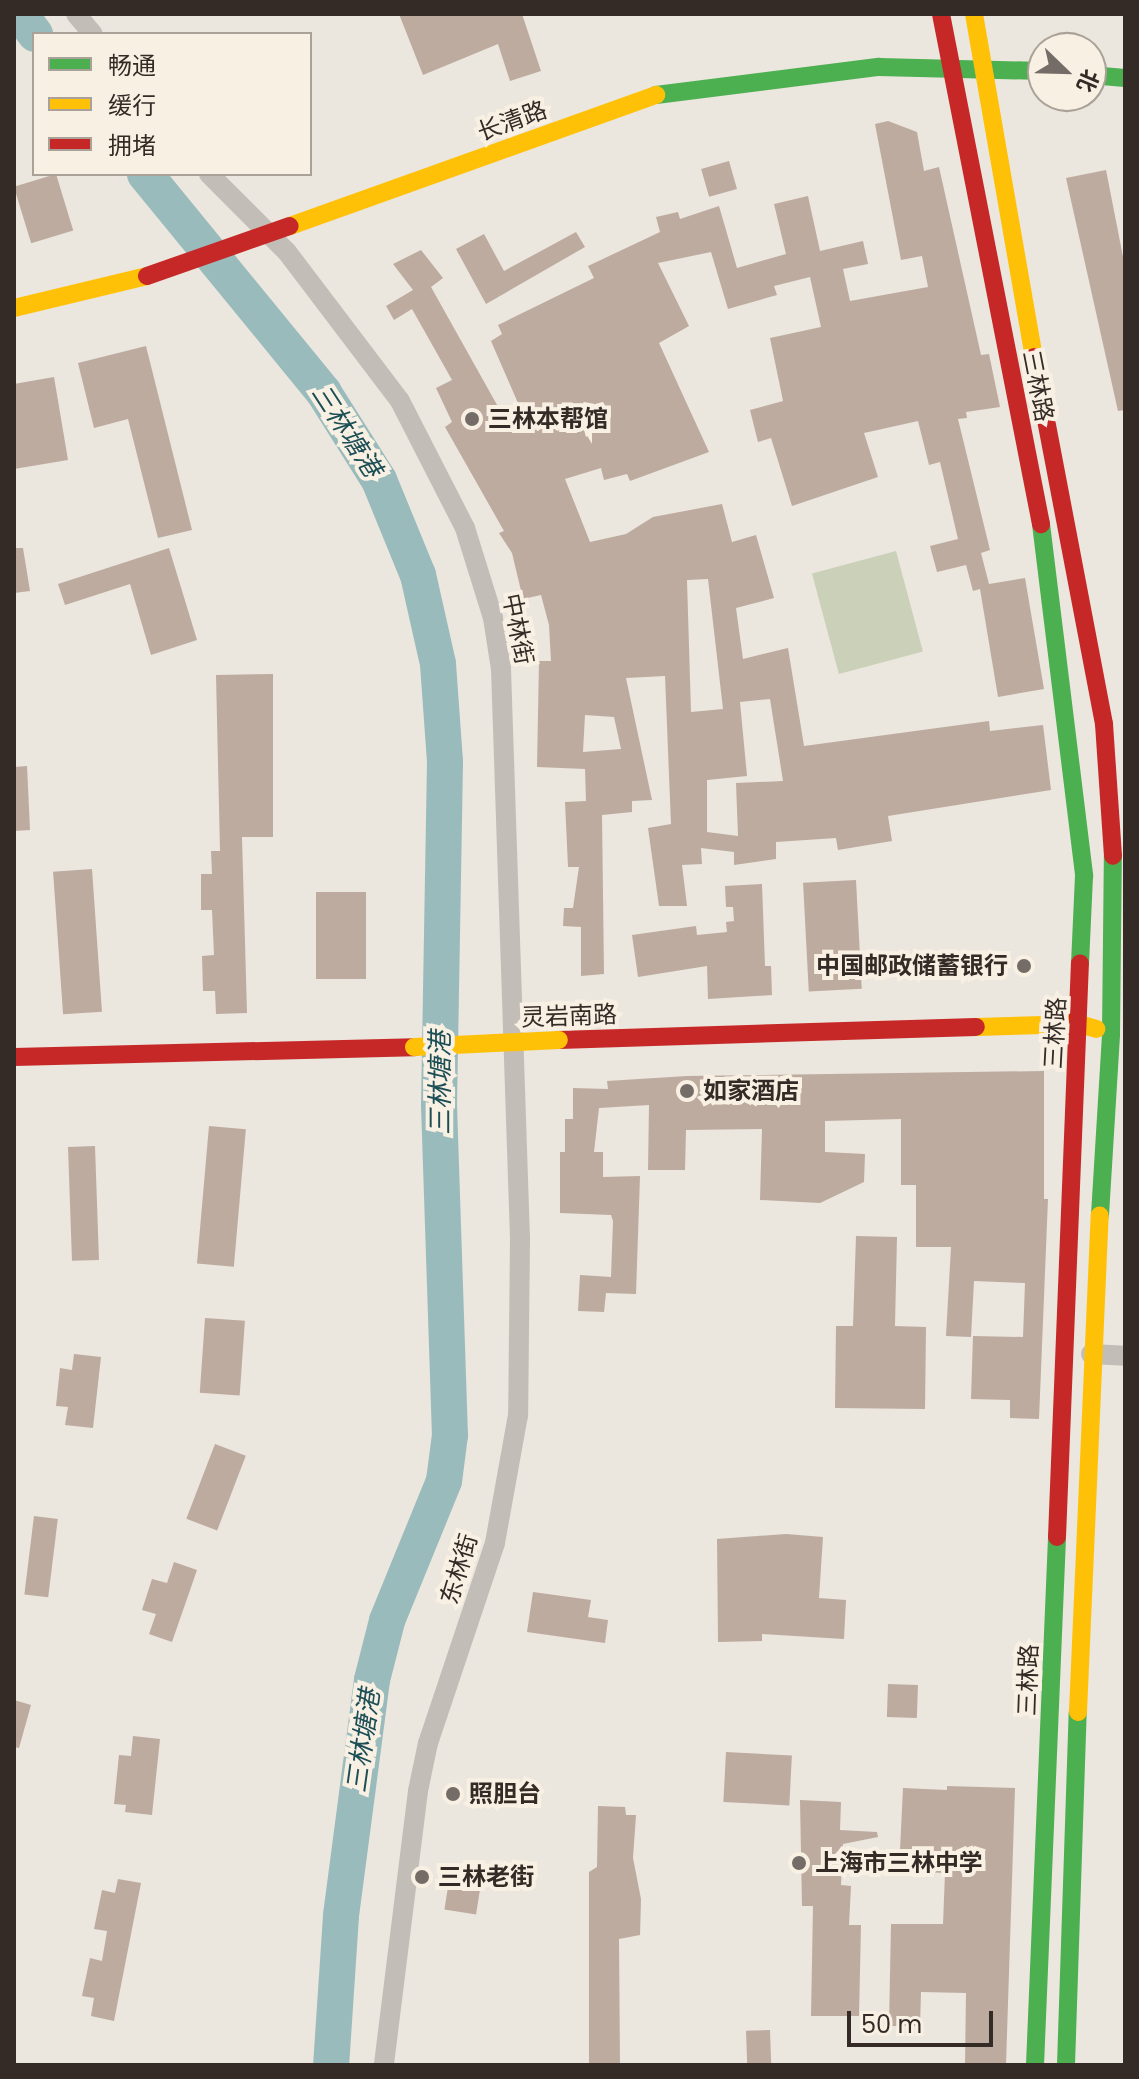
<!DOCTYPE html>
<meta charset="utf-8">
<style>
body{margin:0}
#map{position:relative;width:1139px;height:2079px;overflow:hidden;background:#ebe6de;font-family:Poppins,"Noto Sans SC",sans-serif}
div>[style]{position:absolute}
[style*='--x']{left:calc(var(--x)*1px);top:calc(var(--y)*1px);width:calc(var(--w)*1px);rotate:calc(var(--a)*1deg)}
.green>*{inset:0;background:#cbd1b8;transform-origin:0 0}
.river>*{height:36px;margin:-18px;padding:0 18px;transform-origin:18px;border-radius:18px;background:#9abbbc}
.building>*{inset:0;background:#beab9f;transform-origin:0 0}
.street>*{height:20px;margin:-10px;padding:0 10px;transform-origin:10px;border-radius:10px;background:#c3bdb7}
.fast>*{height:18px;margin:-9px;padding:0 9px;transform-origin:9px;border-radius:9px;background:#4caf50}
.slow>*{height:18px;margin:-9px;padding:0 9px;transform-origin:9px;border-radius:9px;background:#ffc107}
.jam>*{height:18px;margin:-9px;padding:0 9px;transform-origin:9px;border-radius:9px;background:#c62828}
.slow-bridge>*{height:18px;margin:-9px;padding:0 9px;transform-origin:9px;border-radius:9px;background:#ffc107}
.jam-bridge>*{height:18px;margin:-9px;padding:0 9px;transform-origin:9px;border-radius:9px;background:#c62828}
.dots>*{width:22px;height:22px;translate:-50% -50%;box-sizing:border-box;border:4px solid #f9f0e4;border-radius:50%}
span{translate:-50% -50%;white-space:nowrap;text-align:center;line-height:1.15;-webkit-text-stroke:8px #f9f0e4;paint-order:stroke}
.street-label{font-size:24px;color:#342b26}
.poi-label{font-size:24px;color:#342b26;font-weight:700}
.left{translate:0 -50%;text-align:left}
.right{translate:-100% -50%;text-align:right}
.water-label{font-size:26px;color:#1c4e55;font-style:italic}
.frame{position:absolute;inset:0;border:16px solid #342b26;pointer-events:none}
.legend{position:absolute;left:32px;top:32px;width:280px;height:144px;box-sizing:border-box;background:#f9f0e4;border:2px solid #aaa198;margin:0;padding:10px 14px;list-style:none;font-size:24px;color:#342b26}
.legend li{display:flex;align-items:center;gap:16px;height:40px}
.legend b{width:40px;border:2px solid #aaa198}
.north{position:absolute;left:1027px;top:32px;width:80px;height:80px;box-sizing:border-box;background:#f9f0e4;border:2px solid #aaa198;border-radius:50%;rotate:113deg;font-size:22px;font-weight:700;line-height:32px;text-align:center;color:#342b26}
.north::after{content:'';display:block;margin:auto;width:28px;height:36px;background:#746c66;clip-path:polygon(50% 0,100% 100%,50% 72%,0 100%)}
.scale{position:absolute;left:847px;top:2011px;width:146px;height:36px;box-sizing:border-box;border:4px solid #342b26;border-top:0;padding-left:10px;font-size:24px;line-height:28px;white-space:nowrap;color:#342b26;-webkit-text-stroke:6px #f9f0e4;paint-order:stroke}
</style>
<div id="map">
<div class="green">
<div style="left:896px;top:551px;width:104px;height:87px;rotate:75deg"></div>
</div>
<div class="river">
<div style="--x:20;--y:14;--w:25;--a:53"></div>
<div style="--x:145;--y:174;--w:283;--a:50.7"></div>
<div style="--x:324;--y:393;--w:103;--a:57.7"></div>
<div style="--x:379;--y:480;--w:103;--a:67.7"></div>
<div style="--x:418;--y:575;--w:91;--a:77.3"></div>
<div style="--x:438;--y:664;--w:98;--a:85.9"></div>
<div style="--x:445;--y:762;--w:343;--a:91"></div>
<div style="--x:439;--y:1105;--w:330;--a:88.1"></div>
<div style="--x:450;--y:1435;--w:46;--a:97.4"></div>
<div style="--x:444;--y:1481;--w:151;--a:112.2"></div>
<div style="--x:387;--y:1621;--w:61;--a:104.3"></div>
<div style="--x:372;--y:1680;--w:238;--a:97.5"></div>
<div style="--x:341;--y:1916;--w:149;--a:93.8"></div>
</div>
<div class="building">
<div style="clip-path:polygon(399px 14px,522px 14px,541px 71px,510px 81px,498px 44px,423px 75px)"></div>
<div style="clip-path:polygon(evenodd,888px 121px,917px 132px,924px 171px,939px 167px,981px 355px,989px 354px,1000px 407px,966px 412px,967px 418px,958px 419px,990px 550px,981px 553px,989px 584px,1025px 578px,1044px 689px,998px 697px,980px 589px,973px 591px,966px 565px,937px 572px,930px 546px,958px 539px,940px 462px,929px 465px,918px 421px,864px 433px,878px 477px,792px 506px,771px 438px,758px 442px,750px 410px,783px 401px,770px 338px,821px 327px,810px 277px,774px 286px,777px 295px,728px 309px,711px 252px,658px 263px,689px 326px,659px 343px,709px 452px,630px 481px,627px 474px,604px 480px,601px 468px,565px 479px,590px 542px,626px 534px,653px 517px,722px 504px,732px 542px,756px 535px,774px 598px,736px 608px,743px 659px,788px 648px,804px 746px,989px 721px,990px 731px,1043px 725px,1051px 790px,888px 816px,892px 841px,838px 850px,836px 838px,776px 842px,776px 859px,734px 865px,734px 852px,701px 848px,702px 864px,682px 865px,687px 906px,659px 906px,648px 828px,671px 824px,665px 676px,626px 678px,652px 800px,632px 801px,632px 812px,602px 815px,604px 974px,581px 976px,581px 927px,563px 926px,564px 908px,573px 908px,579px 867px,568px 867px,565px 802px,586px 801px,585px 769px,537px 767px,539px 661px,551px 661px,549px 625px,541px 595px,523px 599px,512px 553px,499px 533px,504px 531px,445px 427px,452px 422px,436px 388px,452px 380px,412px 309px,394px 320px,386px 306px,413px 290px,393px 264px,421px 250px,443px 278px,431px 287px,501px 412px,518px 403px,491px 341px,502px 334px,498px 325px,594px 278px,588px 266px,660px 232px,656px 217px,678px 212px,680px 219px,719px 206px,737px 268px,786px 254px,774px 204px,808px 196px,820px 251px,863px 241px,868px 264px,843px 269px,850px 301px,928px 287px,922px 256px,901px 260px,875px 124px,888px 121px,708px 579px,723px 709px,691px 712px,687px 580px,708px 579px,888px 121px,770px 699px,783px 781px,736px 783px,738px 836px,707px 832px,707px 780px,747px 776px,740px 702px,770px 699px,888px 121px,585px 715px,614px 717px,621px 749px,583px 752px,585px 715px)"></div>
<div style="left:729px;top:161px;width:29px;height:29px;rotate:74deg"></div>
<div style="clip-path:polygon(1106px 170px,1125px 267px,1125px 410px,1118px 411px,1066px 178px)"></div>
<div style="left:56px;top:174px;width:59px;height:44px;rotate:73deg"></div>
<div style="clip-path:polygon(576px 232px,585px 247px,486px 304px,456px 249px,484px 234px,504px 271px)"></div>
<div style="clip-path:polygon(146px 346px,192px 530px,158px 538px,128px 419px,94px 428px,78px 363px)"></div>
<div style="clip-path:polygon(54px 377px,68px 460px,14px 469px,14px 384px)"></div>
<div style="clip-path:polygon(14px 548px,23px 548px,30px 591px,14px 593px)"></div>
<div style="clip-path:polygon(169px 548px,197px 640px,151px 655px,130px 584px,65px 605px,58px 584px)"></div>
<div style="clip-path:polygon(273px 674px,273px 837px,242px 837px,247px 1013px,216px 1014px,215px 991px,203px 991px,202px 956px,214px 955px,212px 910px,201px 910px,201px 874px,212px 874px,211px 851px,220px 851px,216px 675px)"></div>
<div style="clip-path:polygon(27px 766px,30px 830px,14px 831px,14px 767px)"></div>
<div style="left:92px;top:869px;width:143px;height:39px;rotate:86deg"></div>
<div style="left:856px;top:880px;width:109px;height:53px;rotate:87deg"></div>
<div style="clip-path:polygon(762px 884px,765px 966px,771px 966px,772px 995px,708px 999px,707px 966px,638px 977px,632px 935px,696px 926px,697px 935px,727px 932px,726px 922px,734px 921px,733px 907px,726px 907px,725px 886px)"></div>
<div style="left:316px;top:892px;width:50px;height:87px"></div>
<div style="clip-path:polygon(1044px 1071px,1044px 1199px,1048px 1199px,1039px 1419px,1010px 1418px,1010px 1400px,971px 1399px,973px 1336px,1023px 1337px,1025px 1283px,974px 1281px,971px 1337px,946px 1336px,951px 1247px,916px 1247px,916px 1185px,901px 1185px,901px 1119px,825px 1121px,825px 1152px,865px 1154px,864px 1182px,820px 1203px,760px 1200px,762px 1129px,686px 1130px,685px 1170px,648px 1170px,649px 1105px,599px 1108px,594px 1152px,603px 1152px,603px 1177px,640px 1176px,636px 1294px,606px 1293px,604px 1312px,578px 1311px,580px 1275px,611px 1277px,613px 1221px,611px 1215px,560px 1213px,560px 1152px,565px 1152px,565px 1119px,573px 1119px,573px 1088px,608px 1089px,607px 1081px,687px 1076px)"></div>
<div style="left:209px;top:1126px;width:37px;height:138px;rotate:5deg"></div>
<div style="left:95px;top:1146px;width:114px;height:27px;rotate:88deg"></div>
<div style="clip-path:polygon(856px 1236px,897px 1237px,895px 1326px,926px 1327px,925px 1409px,835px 1408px,836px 1326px,853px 1326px)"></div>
<div style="left:205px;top:1318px;width:40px;height:75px;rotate:4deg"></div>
<div style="clip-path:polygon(74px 1354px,101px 1357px,93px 1428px,65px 1425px,68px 1407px,56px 1406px,60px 1368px,72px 1370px)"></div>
<div style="left:215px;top:1444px;width:33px;height:80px;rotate:21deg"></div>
<div style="left:34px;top:1516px;width:24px;height:79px;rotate:7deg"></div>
<div style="clip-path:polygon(786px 1534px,823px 1537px,819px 1598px,846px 1600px,844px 1639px,762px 1634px,762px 1641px,718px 1642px,717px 1539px)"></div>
<div style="clip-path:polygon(174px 1562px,197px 1570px,172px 1642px,149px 1634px,156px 1614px,142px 1610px,152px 1579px,167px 1583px)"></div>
<div style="clip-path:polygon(533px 1592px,591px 1600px,588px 1617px,608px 1620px,605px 1643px,527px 1632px)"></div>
<div style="left:888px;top:1684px;width:30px;height:33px;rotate:2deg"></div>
<div style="clip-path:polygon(14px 1700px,31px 1705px,19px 1748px,14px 1747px)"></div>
<div style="clip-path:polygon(133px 1736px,160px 1739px,152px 1815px,125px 1812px,126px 1805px,114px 1804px,119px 1755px,131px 1756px)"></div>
<div style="left:726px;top:1752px;width:66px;height:50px;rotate:3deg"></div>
<div style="clip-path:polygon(947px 1786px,1015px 1788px,1006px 2065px,965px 2065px,966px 1993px,921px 1992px,920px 2026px,889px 2026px,891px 1924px,943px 1924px,945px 1873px,899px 1871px,903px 1788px,947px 1790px)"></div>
<div style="clip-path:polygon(800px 1800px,841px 1802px,840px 1830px,877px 1832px,878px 1837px,843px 1844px,841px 1885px,851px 1886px,849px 1925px,861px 1925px,859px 2016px,811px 2016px,813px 1906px,802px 1906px)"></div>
<div style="clip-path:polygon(598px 1806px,625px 1807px,626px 1815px,636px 1815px,633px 1858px,641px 1899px,640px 1935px,619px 1939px,620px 2065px,589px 2065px,589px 1872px,597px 1867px)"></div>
<div style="left:451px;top:1868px;width:32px;height:42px;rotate:9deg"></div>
<div style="clip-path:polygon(118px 1879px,141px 1883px,114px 2021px,91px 2016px,94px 1998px,82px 1996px,90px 1958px,102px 1961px,107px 1931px,94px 1929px,102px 1890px,115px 1893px)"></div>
<div style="left:770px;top:2030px;width:35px;height:24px;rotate:88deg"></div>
</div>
<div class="street">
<div style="--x:76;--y:14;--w:26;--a:50"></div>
<div style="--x:209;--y:174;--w:110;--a:45"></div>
<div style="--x:287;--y:252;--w:187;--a:52.8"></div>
<div style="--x:400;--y:401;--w:143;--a:62.9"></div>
<div style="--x:465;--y:528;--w:94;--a:72.7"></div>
<div style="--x:493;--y:618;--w:52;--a:81.1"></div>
<div style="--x:501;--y:669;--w:569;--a:88.09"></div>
<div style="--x:520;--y:1238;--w:177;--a:90.6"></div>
<div style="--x:518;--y:1415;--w:130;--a:100.2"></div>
<div style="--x:495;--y:1543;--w:211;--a:108.5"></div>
<div style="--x:428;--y:1743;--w:49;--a:101.8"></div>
<div style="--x:418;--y:1791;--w:276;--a:97.1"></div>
<div style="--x:1091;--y:1354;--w:34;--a:3"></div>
</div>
<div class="fast">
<div style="--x:1091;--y:75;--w:34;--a:5"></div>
<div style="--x:656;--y:95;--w:225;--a:-7.2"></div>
<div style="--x:879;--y:67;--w:164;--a:1.4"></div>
<div style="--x:1041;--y:524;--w:355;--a:83"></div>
<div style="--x:1084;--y:876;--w:87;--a:92.6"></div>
<div style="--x:1100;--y:1215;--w:181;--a:-86.5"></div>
<div style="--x:1111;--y:1034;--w:178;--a:-89.4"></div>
<div style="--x:1035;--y:2065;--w:528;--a:-87.61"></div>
<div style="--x:1066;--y:2065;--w:353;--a:-88.1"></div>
</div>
<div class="slow">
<div style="--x:974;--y:14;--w:348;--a:80.1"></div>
<div style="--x:290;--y:226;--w:389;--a:-19.7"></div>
<div style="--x:14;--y:308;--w:137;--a:-13.5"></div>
<div style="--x:976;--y:1027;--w:103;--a:-1.7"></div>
<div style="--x:1079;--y:1024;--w:18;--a:16"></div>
<div style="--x:1078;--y:1712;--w:497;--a:-87.5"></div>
</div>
<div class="jam">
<div style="--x:941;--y:14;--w:520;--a:78.91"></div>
<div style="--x:1034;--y:357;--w:374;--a:79.2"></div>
<div style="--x:1104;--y:724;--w:132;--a:86.1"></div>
<div style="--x:559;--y:1040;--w:417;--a:-1.8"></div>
<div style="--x:14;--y:1057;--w:400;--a:-1.4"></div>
<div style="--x:1057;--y:1537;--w:574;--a:-87.71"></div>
</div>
<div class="slow-bridge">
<div style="--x:414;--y:1047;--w:145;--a:-2.8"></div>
</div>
<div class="jam-bridge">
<div style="--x:147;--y:276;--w:151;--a:-19.3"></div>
</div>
<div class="dots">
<div style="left:472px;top:419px;background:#746c66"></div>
<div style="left:1024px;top:966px;background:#746c66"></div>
<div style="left:687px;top:1091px;background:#746c66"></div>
<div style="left:453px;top:1794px;background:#746c66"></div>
<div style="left:799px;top:1863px;background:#746c66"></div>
<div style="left:422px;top:1877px;background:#746c66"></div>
</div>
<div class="street-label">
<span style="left:512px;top:121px;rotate:-20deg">长清路</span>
<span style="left:1038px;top:386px;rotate:79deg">三林路</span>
<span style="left:518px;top:629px;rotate:79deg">中林街</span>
<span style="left:569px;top:1016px;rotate:-2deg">灵岩南路</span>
<span style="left:1055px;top:1033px;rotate:-87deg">三林路</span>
<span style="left:459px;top:1569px;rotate:-73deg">东林街</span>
<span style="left:1028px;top:1680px;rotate:-88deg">三林路</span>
</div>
<div class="poi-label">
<span class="left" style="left:488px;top:419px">三林本帮馆</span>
<span class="right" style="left:1008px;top:966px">中国邮政储蓄银行</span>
<span class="left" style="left:703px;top:1091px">如家酒店</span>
<span class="left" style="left:469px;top:1794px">照胆台</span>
<span class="left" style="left:815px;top:1863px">上海市三林中学</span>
<span class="left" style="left:438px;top:1877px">三林老街</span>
</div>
<div class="water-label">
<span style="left:346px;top:431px;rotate:57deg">三林塘港</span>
<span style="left:441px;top:1083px;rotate:-90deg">三林塘港</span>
<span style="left:364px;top:1741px;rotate:-82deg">三林塘港</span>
</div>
<div class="frame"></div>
<ul class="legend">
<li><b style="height:10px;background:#4caf50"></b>畅通</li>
<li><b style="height:10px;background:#ffc107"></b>缓行</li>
<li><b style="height:10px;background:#c62828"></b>拥堵</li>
</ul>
<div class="north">北</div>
<div class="scale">50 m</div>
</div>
